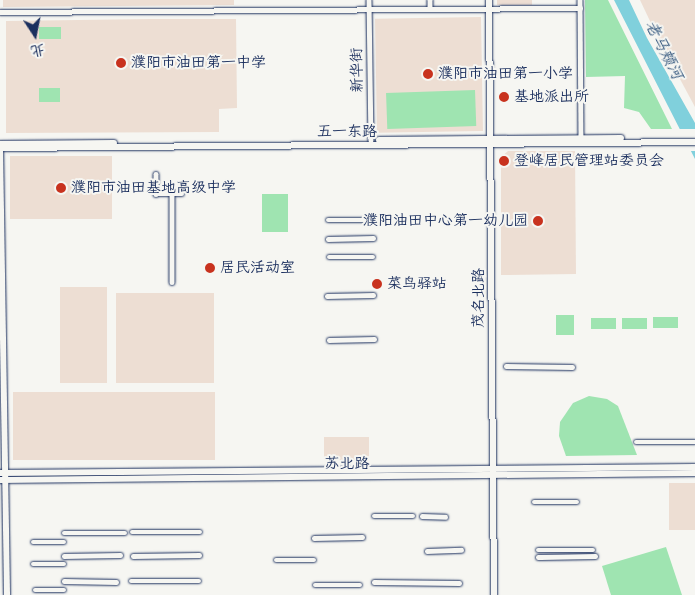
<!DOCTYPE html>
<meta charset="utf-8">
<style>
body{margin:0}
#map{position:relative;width:695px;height:595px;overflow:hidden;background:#f6f6f2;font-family:Sriracha,"LXGW WenKai TC",sans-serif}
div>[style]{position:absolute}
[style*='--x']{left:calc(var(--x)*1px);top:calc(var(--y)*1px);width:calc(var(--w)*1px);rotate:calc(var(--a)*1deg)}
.built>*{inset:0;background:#edded3;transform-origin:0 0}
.green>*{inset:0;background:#9fe4b1;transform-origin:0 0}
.water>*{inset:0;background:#80d0dc}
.pier>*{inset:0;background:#f6f6f2}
.roads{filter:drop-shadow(0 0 1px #1b2f5e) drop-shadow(0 0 1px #1b2f5e)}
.street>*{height:4.5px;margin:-2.25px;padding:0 2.25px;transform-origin:2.25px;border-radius:2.25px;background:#f6f6f2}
.secondary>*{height:6px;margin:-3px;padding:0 3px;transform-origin:3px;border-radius:3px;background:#f6f6f2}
.dots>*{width:14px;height:14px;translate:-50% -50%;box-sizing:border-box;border:2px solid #f6f6f2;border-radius:50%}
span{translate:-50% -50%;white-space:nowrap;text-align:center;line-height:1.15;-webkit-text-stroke:4px #f6f6f2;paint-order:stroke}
.poi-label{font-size:15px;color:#1b2f5e}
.left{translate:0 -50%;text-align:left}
.right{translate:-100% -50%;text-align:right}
.street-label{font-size:15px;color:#1b2f5e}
.water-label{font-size:16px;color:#34577e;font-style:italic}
.north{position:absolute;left:10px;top:10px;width:50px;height:50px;-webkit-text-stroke:4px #f6f6f2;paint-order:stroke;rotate:169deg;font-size:14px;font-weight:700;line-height:20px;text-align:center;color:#1b2f5e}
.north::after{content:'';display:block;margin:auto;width:18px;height:22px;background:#1b2f5e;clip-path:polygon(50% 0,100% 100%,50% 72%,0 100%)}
</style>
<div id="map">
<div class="built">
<div style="clip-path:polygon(3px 0,234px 0,234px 5px,3px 7px)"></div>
<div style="left:497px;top:0;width:35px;height:5px"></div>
<div style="clip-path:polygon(640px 0,695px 0,695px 107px,659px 40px)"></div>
<div style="left:481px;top:17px;width:114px;height:106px;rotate:89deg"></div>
<div style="clip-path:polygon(150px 19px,236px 19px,237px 108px,219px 109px,219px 132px,6px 133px,6px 21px)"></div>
<div style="clip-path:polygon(508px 151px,575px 151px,576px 274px,501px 275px,501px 157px)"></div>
<div style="left:112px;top:156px;width:63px;height:102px;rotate:90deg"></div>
<div style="left:107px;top:287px;width:96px;height:47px;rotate:90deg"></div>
<div style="left:214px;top:293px;width:90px;height:98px;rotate:90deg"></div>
<div style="left:215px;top:392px;width:68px;height:202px;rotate:90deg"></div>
<div style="left:324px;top:437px;width:45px;height:23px"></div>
<div style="left:669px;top:483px;width:26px;height:47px"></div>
</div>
<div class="green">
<div style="clip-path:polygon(585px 0,608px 0,672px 129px,651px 129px,639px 112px,624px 108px,625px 76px,586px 77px)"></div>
<div style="left:39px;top:27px;width:22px;height:12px"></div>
<div style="left:60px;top:88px;width:14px;height:21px;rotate:90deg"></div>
<div style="left:475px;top:90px;width:36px;height:89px;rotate:88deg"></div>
<div style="left:262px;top:194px;width:26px;height:38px"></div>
<div style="left:556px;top:315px;width:18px;height:20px"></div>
<div style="left:653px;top:317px;width:25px;height:11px"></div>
<div style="left:591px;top:318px;width:25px;height:11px"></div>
<div style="left:647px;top:318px;width:11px;height:25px;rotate:90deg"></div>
<div style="clip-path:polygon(589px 396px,607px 399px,618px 406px,637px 455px,566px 456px,559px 436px,560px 422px,573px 403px)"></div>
<div style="clip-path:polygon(666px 547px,682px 595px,611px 595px,602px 566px)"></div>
</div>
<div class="water">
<div style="clip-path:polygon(614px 0,629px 0,647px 38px,695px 123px,695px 159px)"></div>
</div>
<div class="pier">
<div style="clip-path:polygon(676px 129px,695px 129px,695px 151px,687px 151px)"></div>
</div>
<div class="roads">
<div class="street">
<div style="--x:369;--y:0;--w:140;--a:89.2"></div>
<div style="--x:430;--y:0;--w:9;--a:90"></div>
<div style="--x:580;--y:0;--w:139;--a:89.6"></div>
<div style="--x:0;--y:12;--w:580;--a:-0.4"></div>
<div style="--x:156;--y:174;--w:20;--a:90"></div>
<div style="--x:156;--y:194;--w:26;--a:0"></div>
<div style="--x:172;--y:194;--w:88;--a:90"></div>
<div style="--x:328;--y:220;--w:45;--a:0"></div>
<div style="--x:328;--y:239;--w:45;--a:-1.3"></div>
<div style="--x:329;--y:257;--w:44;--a:0"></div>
<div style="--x:327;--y:296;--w:46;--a:-1.2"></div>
<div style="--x:329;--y:340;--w:45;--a:-1.3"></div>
<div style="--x:506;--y:366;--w:66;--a:0.9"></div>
<div style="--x:636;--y:442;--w:59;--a:0"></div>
<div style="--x:534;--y:502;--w:43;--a:0"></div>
<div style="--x:374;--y:516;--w:39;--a:0"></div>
<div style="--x:422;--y:516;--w:23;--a:2"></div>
<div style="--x:132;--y:532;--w:68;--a:0"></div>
<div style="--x:64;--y:533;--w:61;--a:0"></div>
<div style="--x:314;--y:538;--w:48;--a:-1.2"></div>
<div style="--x:33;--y:542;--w:31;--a:0"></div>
<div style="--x:538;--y:550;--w:55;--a:0"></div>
<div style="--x:427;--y:551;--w:34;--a:-2"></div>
<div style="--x:64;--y:556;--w:56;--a:-1"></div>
<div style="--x:133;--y:556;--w:66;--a:-0.9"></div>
<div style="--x:538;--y:557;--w:57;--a:-1"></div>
<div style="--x:276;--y:560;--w:38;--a:0"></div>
<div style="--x:33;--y:564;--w:31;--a:0"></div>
<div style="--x:64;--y:581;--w:52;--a:1.1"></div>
<div style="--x:131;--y:581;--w:68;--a:0"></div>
<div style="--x:374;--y:582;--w:85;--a:0.7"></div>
<div style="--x:315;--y:585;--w:45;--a:0"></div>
<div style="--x:35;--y:590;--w:29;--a:0"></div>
</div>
<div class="secondary">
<div style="--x:489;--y:0;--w:595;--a:89.52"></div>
<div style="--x:379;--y:140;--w:242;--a:-0.5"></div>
<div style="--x:0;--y:144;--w:114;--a:-0.5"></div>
<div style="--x:0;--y:147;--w:448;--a:89.1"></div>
<div style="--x:0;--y:148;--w:695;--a:-0.49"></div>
<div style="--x:0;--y:473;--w:695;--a:-0.49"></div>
<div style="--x:0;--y:480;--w:695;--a:-0.58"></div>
</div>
</div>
<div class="dots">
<div style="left:121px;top:63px;background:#c8321e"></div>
<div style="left:428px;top:74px;background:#c8321e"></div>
<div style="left:504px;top:97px;background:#c8321e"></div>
<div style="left:504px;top:161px;background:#c8321e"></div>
<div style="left:61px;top:188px;background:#c8321e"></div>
<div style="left:538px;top:221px;background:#c8321e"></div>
<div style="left:210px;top:268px;background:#c8321e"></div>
<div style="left:377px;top:284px;background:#c8321e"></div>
</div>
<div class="poi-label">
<span class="left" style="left:131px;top:63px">濮阳市油田第一中学</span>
<span class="left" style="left:438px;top:74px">濮阳市油田第一小学</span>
<span class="left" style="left:514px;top:97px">基地派出所</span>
<span class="left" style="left:514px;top:161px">登峰居民管理站委员会</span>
<span class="left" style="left:71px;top:188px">濮阳市油田基地高级中学</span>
<span class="right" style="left:528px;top:221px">濮阳油田中心第一幼儿园</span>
<span class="left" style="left:220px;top:268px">居民活动室</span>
<span class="left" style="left:387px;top:284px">菜鸟驿站</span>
</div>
<div class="street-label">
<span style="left:357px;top:70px;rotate:-91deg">新华街</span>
<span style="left:347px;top:132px">五一东路</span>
<span style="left:479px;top:298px;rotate:-90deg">茂名北路</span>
<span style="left:347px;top:464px">苏北路</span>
</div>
<div class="water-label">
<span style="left:664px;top:50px;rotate:63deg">老马颊河</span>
</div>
<div class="north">北</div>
</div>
